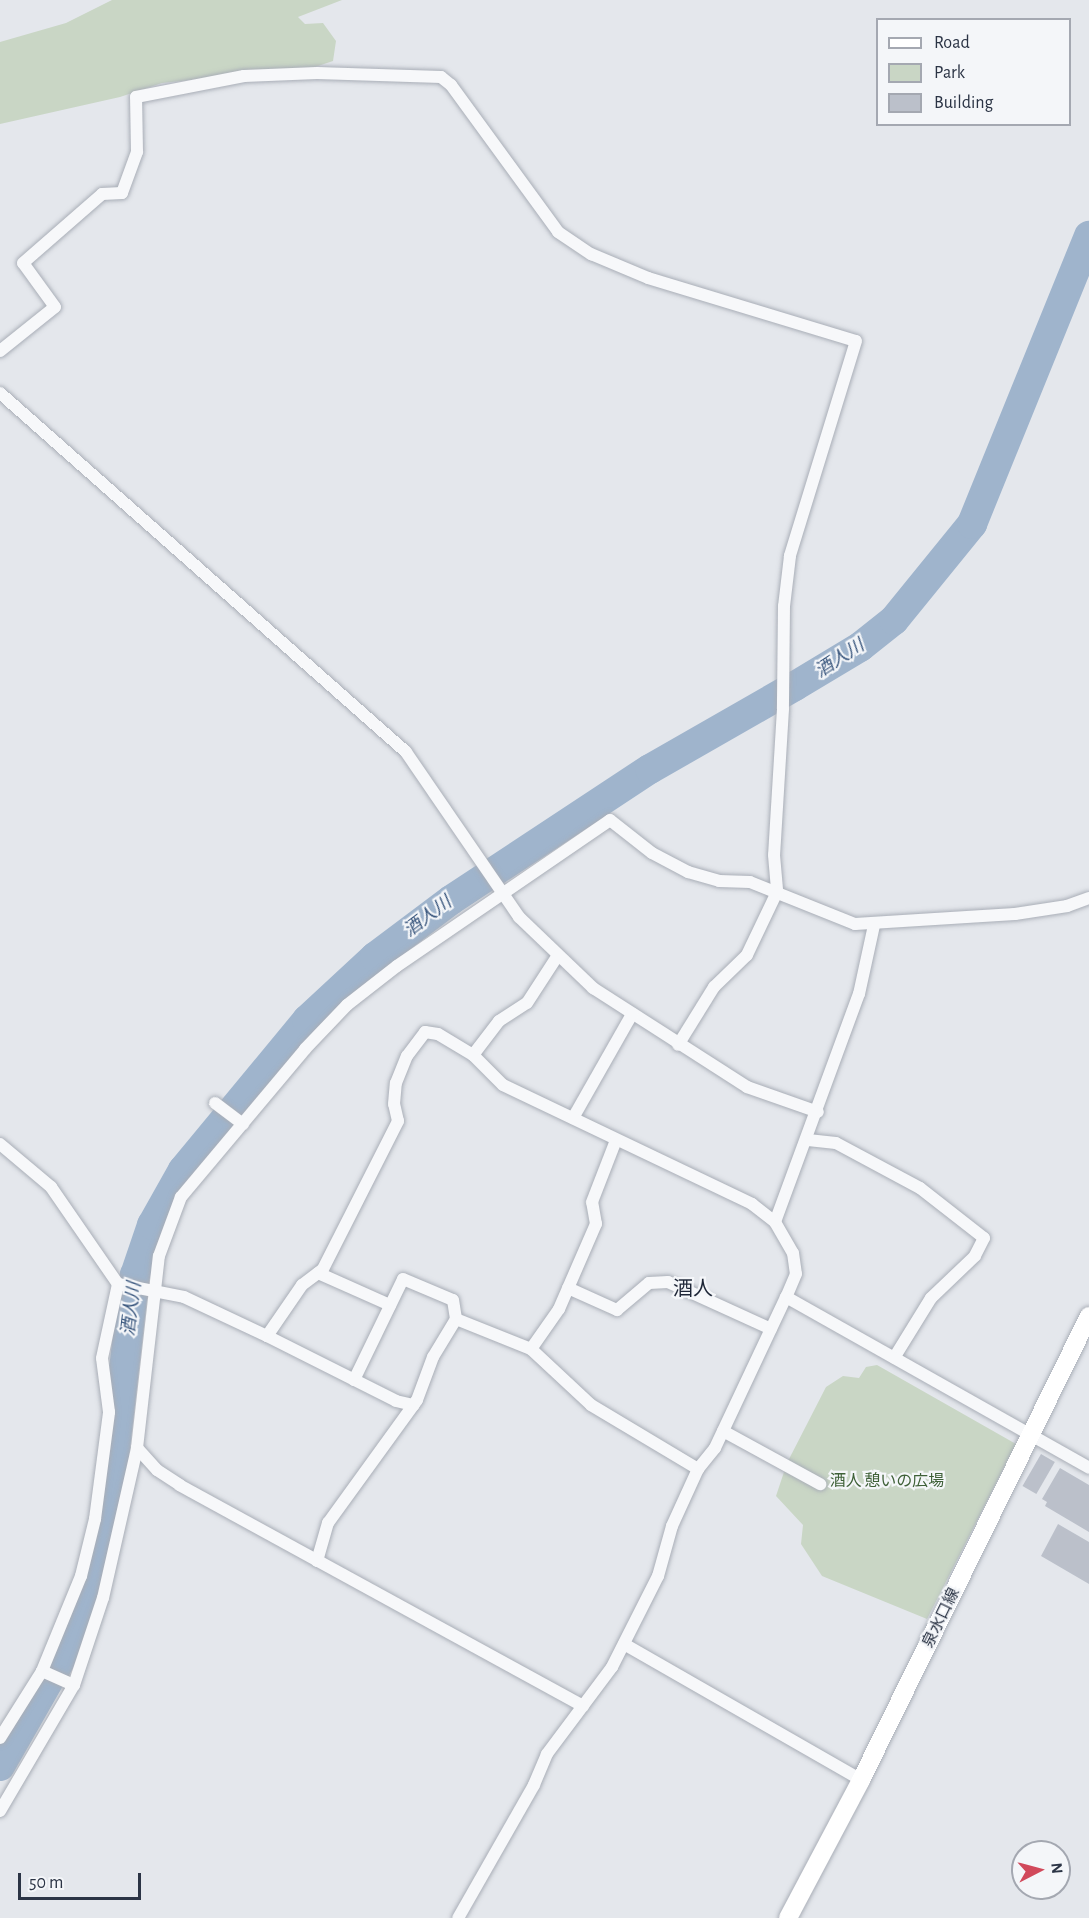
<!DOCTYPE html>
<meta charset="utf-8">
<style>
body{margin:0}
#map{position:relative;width:1089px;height:1918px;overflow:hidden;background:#e4e7ec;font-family:"Alegreya Sans","Noto Sans JP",sans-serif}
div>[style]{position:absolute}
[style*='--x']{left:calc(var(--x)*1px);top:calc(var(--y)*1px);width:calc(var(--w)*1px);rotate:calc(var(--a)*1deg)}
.green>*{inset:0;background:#c9d6c5}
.river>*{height:30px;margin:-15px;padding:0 15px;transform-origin:15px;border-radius:15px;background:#9fb4cc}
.building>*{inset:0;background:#bbc0ca;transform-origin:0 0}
.roads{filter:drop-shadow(0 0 2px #a9aeb7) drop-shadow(0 0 2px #a9aeb7)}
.minor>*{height:12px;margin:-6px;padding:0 6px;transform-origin:6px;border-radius:6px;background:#f7f8fa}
.secondary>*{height:18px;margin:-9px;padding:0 9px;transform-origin:9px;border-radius:9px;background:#fff}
span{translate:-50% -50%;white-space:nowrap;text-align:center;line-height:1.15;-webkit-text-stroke:4.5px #f4f6f9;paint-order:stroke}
.park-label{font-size:16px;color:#3f6138}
.street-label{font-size:16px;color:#2b3445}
.water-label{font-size:18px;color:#34527a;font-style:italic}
.quarter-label{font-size:20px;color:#1d2536}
.legend{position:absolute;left:876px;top:18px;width:195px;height:108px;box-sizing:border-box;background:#f4f6f9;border:2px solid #a4a8b1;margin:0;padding:8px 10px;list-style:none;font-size:18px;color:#2b3445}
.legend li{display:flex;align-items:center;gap:12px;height:30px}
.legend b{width:30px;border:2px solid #a4a8b1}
.north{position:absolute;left:1011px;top:1840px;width:60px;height:60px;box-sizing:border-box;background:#f4f6f9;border:2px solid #a4a8b1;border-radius:50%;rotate:84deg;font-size:16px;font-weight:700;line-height:24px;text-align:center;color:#2b3445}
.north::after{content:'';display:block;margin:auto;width:21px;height:27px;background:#d1495b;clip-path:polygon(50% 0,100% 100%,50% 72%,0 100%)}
.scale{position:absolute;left:18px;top:1873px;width:123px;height:27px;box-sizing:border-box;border:3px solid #2b3445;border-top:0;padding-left:8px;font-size:18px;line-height:21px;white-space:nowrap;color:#2b3445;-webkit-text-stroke:4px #f4f6f9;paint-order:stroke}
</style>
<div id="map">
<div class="green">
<div style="clip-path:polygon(112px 0,342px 0,298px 17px,305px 24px,323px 23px,336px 41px,333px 61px,315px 67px,162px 83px,120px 97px,0 124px,0 42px,66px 23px)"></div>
<div style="clip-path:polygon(877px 1365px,1016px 1444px,927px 1619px,822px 1576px,801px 1544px,803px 1525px,776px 1496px,787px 1463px,826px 1387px,843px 1376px,859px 1378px,866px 1367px)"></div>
</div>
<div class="river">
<div style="--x:0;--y:1766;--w:147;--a:-60.3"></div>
<div style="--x:73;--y:1638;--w:48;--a:-69.3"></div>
<div style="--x:90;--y:1593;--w:50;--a:-73.7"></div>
<div style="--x:104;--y:1545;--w:272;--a:-83.5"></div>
<div style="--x:135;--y:1275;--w:53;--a:-71.2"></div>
<div style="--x:152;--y:1225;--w:63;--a:-60.6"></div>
<div style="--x:183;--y:1170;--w:195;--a:-50.4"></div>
<div style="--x:307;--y:1020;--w:93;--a:-42.8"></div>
<div style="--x:375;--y:957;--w:95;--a:-36.9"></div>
<div style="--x:451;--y:900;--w:238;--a:-33.4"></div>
<div style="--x:650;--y:769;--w:167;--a:-29.8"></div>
<div style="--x:795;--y:686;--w:76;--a:-31"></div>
<div style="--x:860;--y:647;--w:43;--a:-38.5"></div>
<div style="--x:894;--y:620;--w:124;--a:-50.9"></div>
<div style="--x:972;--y:524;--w:311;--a:-67.9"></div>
</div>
<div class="building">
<div style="left:1041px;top:1454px;width:16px;height:37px;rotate:30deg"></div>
<div style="clip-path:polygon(1060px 1468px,1089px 1485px,1089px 1532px,1045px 1506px,1047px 1502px,1042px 1499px)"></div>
<div style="clip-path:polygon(1058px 1524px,1089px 1542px,1089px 1584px,1041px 1556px)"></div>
</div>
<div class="roads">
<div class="minor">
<div style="--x:0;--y:351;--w:70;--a:-38.7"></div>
<div style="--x:55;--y:307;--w:54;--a:-126"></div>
<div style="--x:23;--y:263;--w:105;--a:-41.1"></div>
<div style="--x:102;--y:194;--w:20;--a:-3"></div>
<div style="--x:122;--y:193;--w:44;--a:-69.9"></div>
<div style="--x:137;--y:152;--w:55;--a:-91"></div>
<div style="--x:136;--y:97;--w:110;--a:-11"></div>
<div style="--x:244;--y:76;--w:73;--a:-2.4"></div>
<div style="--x:317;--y:73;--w:124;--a:1.8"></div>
<div style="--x:441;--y:77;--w:13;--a:39"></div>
<div style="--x:451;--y:85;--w:182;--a:53.9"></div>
<div style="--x:558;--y:232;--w:40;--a:34"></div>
<div style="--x:591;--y:254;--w:62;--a:22.8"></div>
<div style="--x:648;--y:278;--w:217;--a:16.9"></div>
<div style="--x:856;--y:341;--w:225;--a:107.1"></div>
<div style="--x:790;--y:556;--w:50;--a:96.8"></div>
<div style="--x:784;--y:606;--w:103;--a:90.6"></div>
<div style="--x:783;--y:709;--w:146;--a:93.5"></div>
<div style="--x:774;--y:855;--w:37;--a:85"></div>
<div style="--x:777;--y:892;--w:70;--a:115.5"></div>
<div style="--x:747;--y:955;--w:46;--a:135.9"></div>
<div style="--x:714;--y:987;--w:68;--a:121.8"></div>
<div style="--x:0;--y:393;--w:542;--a:41.48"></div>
<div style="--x:406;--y:752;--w:200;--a:55.6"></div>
<div style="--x:519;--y:917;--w:103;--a:43.8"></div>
<div style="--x:593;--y:988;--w:183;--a:32.7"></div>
<div style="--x:747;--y:1087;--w:75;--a:19.4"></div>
<div style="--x:473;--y:1055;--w:43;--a:-52.6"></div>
<div style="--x:499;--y:1021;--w:33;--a:-33"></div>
<div style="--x:527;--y:1003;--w:57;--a:-57.1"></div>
<div style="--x:215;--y:1103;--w:35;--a:37"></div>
<div style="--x:573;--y:1118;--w:120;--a:-60.4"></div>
<div style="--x:808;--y:1140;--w:28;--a:6"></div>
<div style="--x:836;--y:1143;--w:95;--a:28.2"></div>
<div style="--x:920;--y:1188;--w:81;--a:38"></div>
<div style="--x:984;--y:1238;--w:20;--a:117"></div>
<div style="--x:975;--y:1256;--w:61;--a:136.3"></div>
<div style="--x:931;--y:1298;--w:70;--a:121.7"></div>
<div style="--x:0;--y:1144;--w:67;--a:40.1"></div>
<div style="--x:51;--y:1187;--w:118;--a:55.4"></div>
<div style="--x:118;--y:1284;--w:67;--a:11.1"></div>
<div style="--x:184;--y:1297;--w:92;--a:25.2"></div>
<div style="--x:267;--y:1336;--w:62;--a:-55.5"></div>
<div style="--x:302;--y:1285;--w:26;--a:-37"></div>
<div style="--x:323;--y:1269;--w:166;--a:-63.1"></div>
<div style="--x:398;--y:1121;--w:17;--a:-103"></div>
<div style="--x:394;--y:1104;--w:21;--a:-85"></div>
<div style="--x:396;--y:1083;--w:29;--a:-68"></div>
<div style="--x:407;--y:1056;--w:30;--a:-53"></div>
<div style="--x:425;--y:1032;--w:13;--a:9"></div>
<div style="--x:438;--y:1034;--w:41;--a:31"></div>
<div style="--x:473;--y:1055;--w:42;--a:45"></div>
<div style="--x:503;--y:1085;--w:276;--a:25.5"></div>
<div style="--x:752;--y:1204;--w:29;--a:38"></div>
<div style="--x:775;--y:1222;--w:36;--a:60"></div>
<div style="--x:793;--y:1253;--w:21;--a:82"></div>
<div style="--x:796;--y:1274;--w:25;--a:113"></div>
<div style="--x:786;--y:1297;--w:167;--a:115.2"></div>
<div style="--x:715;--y:1448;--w:27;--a:129"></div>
<div style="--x:698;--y:1469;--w:63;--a:114.5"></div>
<div style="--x:672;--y:1526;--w:52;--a:105.6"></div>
<div style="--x:658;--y:1576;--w:102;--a:116.8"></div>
<div style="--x:612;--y:1667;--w:109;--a:126.8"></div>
<div style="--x:547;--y:1754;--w:34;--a:113"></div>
<div style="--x:534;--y:1785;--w:153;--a:119.7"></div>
<div style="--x:775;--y:1222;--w:243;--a:-69.8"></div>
<div style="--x:859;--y:994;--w:71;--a:-77.7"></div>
<div style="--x:318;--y:1273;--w:79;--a:24"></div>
<div style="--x:568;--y:1288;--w:54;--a:24.2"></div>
<div style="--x:617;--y:1310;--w:42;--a:-40.2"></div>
<div style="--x:649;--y:1283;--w:19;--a:-3"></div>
<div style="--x:668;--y:1282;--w:113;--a:24.5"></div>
<div style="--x:786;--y:1297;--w:348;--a:29.4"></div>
<div style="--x:267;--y:1336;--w:144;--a:26.7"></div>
<div style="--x:396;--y:1401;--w:18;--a:13"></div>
<div style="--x:531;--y:1349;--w:82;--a:43"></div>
<div style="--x:591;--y:1405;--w:125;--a:30.9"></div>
<div style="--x:354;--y:1380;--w:112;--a:-64.1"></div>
<div style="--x:403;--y:1279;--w:54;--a:22.8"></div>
<div style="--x:453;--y:1300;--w:19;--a:81"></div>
<div style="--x:723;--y:1431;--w:111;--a:28.7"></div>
<div style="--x:317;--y:1561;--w:40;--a:-74"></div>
<div style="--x:328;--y:1523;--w:152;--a:-54.1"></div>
<div style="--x:417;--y:1400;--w:46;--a:-69.6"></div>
<div style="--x:433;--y:1357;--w:44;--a:-58.8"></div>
<div style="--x:456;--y:1319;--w:81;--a:21.8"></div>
<div style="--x:531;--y:1349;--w:49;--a:-55"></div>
<div style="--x:559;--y:1309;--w:93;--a:-66.5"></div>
<div style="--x:596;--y:1224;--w:22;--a:-100"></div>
<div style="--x:592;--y:1202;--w:66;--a:-68.8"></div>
<div style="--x:624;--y:1644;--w:273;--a:29.8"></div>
<div style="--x:42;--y:1671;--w:35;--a:24"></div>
<div style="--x:583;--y:1706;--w:460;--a:-151.3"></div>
<div style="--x:180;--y:1485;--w:27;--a:-147"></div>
<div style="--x:157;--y:1470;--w:30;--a:-132"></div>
<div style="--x:137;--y:1448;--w:193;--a:-83.5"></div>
<div style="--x:159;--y:1256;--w:63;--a:-69.6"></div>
<div style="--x:181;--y:1197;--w:193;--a:-50"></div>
<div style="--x:305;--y:1049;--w:61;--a:-46.3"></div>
<div style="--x:347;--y:1005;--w:63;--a:-38"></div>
<div style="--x:397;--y:966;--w:258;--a:-34.4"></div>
<div style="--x:610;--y:820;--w:53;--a:38.2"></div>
<div style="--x:652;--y:853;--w:41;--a:27.8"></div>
<div style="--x:688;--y:872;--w:32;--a:16"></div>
<div style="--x:719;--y:881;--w:31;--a:2"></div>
<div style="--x:750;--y:882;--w:113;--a:21.8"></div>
<div style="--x:855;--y:924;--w:160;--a:-3.6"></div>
<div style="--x:1015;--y:914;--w:53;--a:-8.7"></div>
<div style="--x:1067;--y:906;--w:23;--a:-20"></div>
<div style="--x:0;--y:1738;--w:79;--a:-57.9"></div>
<div style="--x:42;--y:1671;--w:103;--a:-67.7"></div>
<div style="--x:81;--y:1576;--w:59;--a:-76.2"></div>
<div style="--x:95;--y:1519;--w:108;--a:-82.5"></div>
<div style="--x:109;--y:1412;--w:54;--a:-97.4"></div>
<div style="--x:102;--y:1358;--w:76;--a:-77.8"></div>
<div style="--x:0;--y:1811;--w:146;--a:-59.6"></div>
<div style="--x:74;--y:1685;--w:92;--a:-71.6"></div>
<div style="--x:103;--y:1598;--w:154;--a:-77.2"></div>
</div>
<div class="secondary">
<div style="--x:788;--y:1918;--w:156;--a:-62.1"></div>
<div style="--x:861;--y:1780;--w:517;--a:-63.83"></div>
</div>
</div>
<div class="park-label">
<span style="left:887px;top:1481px">酒人 憩いの広場</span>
</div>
<div class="street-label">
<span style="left:941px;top:1618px;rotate:-64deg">泉水口線</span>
</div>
<div class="water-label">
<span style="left:840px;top:659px;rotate:-33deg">酒人川</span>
<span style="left:428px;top:917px;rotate:-37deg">酒人川</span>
<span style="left:132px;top:1309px;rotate:-83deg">酒人川</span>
</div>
<div class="quarter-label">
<span style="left:693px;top:1289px">酒人</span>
</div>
<ul class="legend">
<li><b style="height:8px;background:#fff"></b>Road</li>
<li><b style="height:16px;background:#c9d6c5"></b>Park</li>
<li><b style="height:16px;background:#bbc0ca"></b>Building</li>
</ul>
<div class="north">N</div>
<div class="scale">50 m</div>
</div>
